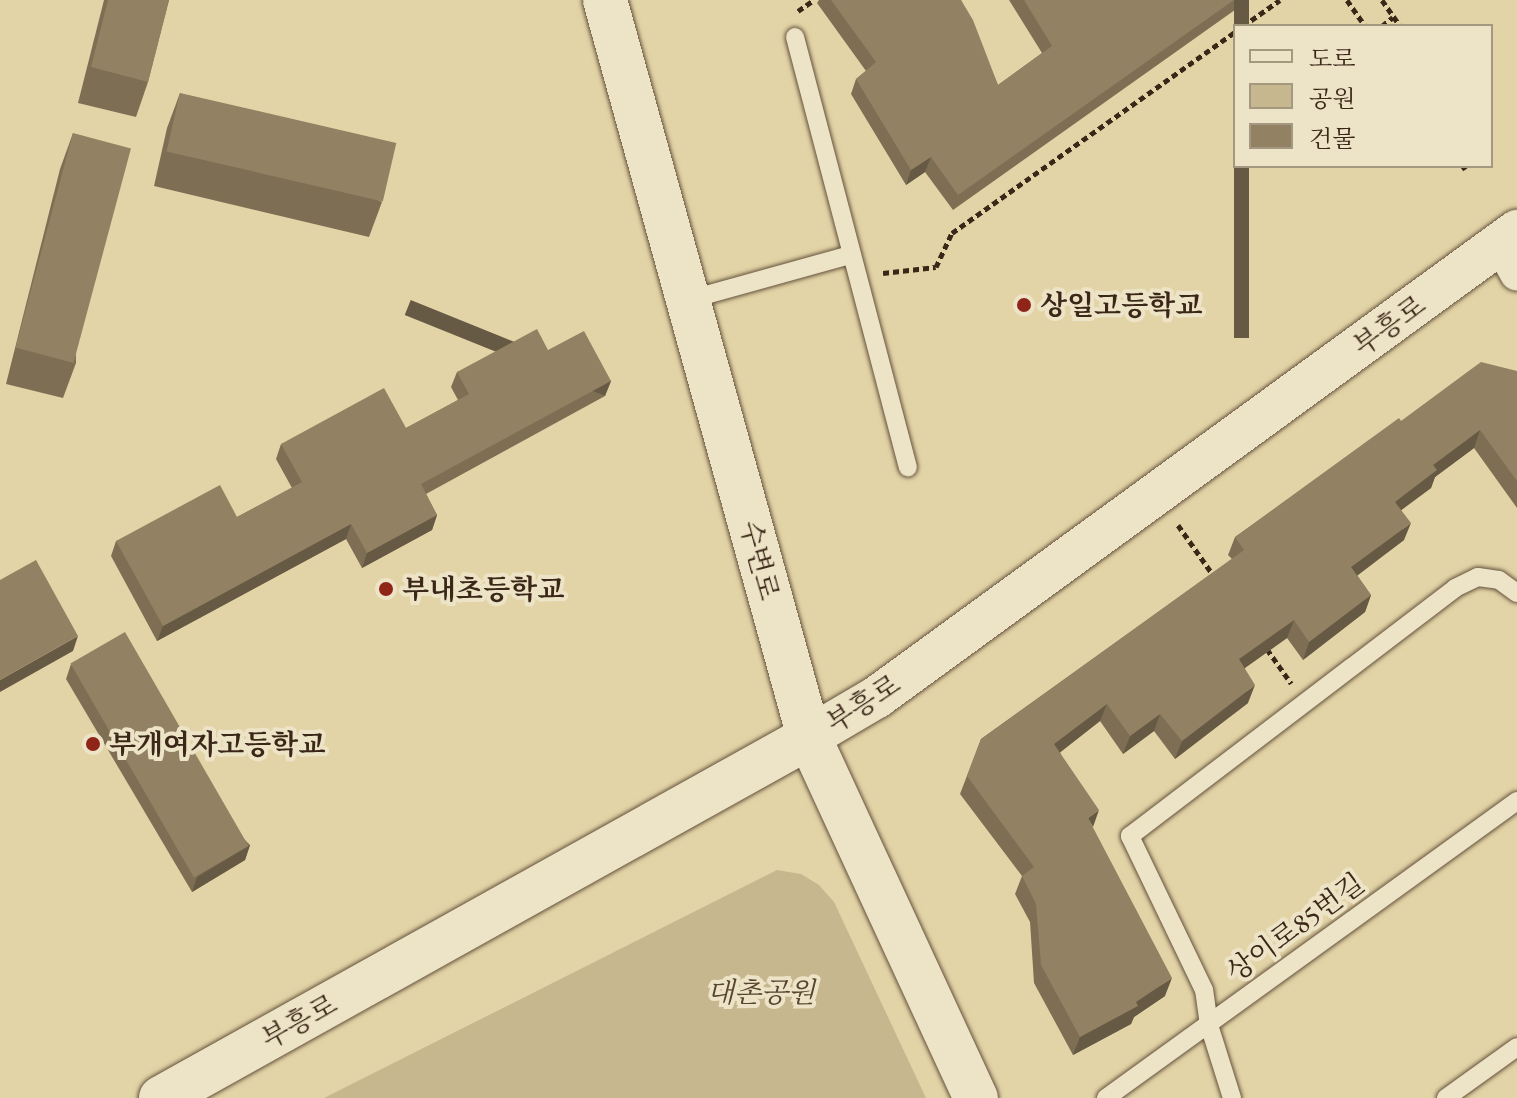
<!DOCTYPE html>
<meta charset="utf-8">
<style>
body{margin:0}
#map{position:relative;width:1517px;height:1098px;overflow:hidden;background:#e3d4a7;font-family:"EB Garamond","Noto Serif KR",serif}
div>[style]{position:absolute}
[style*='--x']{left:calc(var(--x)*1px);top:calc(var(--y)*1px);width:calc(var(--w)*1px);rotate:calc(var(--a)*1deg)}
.green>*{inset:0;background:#c6b78f}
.path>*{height:5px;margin-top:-2.5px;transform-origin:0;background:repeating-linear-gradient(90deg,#3a2718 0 6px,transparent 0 10px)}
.roads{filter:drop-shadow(0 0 2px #64523c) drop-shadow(0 0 2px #64523c)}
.service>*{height:18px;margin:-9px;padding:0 9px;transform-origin:9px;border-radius:9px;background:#ede3c6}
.minor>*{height:34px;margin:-17px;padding:0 17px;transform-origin:17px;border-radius:17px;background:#ede3c6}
.tertiary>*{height:42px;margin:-21px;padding:0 21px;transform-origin:21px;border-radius:21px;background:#ede3c6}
.secondary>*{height:44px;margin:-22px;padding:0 22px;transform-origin:22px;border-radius:22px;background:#ede3c6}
.wall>*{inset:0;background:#7e6f54}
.shaded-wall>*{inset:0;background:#665a45;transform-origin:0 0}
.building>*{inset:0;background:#928162;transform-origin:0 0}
.dots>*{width:22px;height:22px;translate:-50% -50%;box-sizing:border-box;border:4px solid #ede3c6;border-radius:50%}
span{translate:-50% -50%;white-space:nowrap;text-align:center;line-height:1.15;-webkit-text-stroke:8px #ede3c6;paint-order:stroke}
.poi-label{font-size:28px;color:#3a2718;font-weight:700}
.left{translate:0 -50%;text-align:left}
.street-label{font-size:28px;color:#3a2718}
.park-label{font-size:28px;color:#564430;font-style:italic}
.legend{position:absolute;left:1233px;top:24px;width:260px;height:144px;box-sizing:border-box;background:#ede3c6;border:2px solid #a59880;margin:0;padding:10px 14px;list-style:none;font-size:24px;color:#3a2718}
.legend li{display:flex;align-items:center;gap:16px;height:40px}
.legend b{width:40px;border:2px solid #a59880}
</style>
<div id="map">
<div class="green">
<div style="clip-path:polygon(777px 870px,801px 874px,819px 885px,834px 902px,926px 1098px,324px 1098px)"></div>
</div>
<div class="path">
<div style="--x:1347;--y:0;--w:32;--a:55"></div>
<div style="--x:1382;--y:0;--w:32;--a:55"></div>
<div style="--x:798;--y:11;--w:19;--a:-35"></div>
<div style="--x:1243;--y:26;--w:45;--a:-35.1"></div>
<div style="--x:1382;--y:26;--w:14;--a:-39"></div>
<div style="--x:1463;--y:166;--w:4;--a:56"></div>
<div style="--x:883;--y:273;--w:53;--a:-6.5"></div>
<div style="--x:936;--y:267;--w:38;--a:-65"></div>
<div style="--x:952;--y:233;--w:347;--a:-35.4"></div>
<div style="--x:1178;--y:525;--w:66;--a:54.9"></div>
<div style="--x:1267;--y:649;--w:42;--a:54.8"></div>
</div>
<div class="roads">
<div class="service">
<div style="--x:795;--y:37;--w:445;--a:75.3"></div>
<div style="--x:688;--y:300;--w:168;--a:-15.5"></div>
<div style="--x:1106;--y:1098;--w:507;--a:-35.85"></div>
<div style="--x:1232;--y:1098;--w:77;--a:-107.5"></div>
<div style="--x:1209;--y:1025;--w:35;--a:-98"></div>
<div style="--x:1204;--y:990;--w:171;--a:-115.7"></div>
<div style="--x:1130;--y:836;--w:409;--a:-37.3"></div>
<div style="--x:1455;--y:588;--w:25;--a:-26"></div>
<div style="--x:1478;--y:577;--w:21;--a:8"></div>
<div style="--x:1499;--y:580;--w:22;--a:36"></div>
<div style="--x:1446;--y:1098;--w:87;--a:-35.7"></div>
</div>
<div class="minor">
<div style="--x:1500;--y:243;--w:35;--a:61"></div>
</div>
<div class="tertiary">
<div style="--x:809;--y:737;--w:79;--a:-30.5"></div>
<div style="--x:877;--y:697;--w:792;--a:-36.06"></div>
</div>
<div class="secondary">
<div style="--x:605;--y:0;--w:765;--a:74.53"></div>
<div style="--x:809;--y:737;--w:398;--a:65.2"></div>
<div style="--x:161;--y:1098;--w:742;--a:-29.12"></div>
</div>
</div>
<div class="wall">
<div style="clip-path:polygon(104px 0,169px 0,148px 82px,136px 117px,78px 103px)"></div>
<div style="clip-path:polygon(819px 0,961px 0,998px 85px,1042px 53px,1009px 0,1249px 0,953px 210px,925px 172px,906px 185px,851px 94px,856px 79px,866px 71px,817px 3px)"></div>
<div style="clip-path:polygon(180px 93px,382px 202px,369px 237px,154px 186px,167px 128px)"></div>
<div style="clip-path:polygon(73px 133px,76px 363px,63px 398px,6px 384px,60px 169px)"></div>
<div style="clip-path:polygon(548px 350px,611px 381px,605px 396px,426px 494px,437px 515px,432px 530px,362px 568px,346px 539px,157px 641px,111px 556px,116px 541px,237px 517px,292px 488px,276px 459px,281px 444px,406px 428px,458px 400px,451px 387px,457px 372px)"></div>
<div style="clip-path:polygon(1517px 371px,1517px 508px,1474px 448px,1435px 477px,1431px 488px,1401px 510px,1404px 540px,1357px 575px,1371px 595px,1365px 612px,1303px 660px,1287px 638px,1245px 668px,1248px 703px,1175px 759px,1154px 731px,1123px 754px,1100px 721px,1060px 752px,1165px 996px,1134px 1017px,1131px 1024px,1073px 1055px,1034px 983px,1030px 922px,1015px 894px,1022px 876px,960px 794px,981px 739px,1232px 559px,1228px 555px,1235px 537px,1401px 421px)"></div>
<div style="clip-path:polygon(71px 664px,250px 845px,245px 860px,192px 892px,66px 679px)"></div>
</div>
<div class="shaded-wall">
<div style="left:1234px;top:0;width:15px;height:338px"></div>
<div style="clip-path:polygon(931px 157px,925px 172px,906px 185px,911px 170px)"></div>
<div style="left:611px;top:381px;width:16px;height:216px;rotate:112deg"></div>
<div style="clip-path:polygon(1480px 430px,1474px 448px,1435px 477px,1431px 488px,1388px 520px,1395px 502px,1433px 465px)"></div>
<div style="clip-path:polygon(437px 515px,432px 530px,362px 568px,367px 553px)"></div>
<div style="clip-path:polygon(1411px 523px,1404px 540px,1345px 585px,1351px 567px)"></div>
<div style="clip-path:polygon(351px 524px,346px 539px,157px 641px,163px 626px)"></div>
<div style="clip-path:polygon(1371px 595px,1365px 612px,1303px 660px,1309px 642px)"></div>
<div style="clip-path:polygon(1294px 620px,1287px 638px,1232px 677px,1239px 659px)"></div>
<div style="clip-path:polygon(78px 636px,73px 651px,0 692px,0 680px)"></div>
<div style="clip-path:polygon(1255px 685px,1248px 703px,1175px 759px,1182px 741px)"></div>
<div style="clip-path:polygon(1107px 704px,1100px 721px,1048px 762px,1054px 744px)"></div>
<div style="clip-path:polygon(1160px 714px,1154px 731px,1123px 754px,1130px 736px)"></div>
<div style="clip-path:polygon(1099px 810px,1093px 827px,1088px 818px)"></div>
<div style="clip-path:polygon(250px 845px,245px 860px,192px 892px,197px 877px)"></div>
<div style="clip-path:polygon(1172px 978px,1165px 996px,1134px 1017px,1131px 1024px,1073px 1055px,1080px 1037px)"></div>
</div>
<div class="building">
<div style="clip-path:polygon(108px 0,169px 0,148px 82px,91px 67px)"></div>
<div style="clip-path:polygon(831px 0,961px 0,973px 20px,998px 85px,1052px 46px,1024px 0,1234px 0,958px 195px,931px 157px,911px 170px,856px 79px,876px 62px)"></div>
<div style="left:180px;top:93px;width:222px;height:60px;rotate:13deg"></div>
<div style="left:73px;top:133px;width:60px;height:222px;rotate:15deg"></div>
<div style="clip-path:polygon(537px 329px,548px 350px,584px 331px,611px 381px,421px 484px,437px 515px,367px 553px,351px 524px,163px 626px,116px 541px,220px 485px,237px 517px,302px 482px,281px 444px,384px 388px,406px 428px,469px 394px,457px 372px)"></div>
<div style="clip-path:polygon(1481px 362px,1517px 371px,1517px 481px,1480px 430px,1433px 465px,1437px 470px,1395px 502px,1411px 523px,1351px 567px,1371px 595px,1309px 642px,1294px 620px,1239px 659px,1255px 685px,1182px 741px,1160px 714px,1130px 736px,1107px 704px,1054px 744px,1099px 810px,1088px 818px,1172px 978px,1136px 1002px,1138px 1006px,1080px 1037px,1041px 965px,1036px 904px,1022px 876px,1034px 867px,967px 776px,981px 739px,1244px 550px,1235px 537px,1399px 418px,1401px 421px)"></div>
<div style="clip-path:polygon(36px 560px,78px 636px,0 680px,0 580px)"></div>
<div style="left:125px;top:632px;width:247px;height:63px;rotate:60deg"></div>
</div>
<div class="dots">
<div style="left:1024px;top:305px;background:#8f2418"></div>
<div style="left:386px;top:589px;background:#8f2418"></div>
<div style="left:93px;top:744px;background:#8f2418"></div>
</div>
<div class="poi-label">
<span class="left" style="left:1040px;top:305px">상일고등학교</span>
<span class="left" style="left:402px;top:589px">부내초등학교</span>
<span class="left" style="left:109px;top:744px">부개여자고등학교</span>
</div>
<div class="street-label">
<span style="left:1389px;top:325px;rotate:-36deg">부흥로</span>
<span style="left:760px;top:560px;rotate:75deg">수변로</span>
<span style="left:863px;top:703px;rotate:-33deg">부흥로</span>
<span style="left:1295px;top:927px;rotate:-36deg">상이로85번길</span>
<span style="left:299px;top:1021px;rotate:-29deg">부흥로</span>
</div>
<div class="park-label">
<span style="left:761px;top:992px">대촌공원</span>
</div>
<ul class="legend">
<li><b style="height:10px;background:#ede3c6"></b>도로</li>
<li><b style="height:22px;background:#c6b78f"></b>공원</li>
<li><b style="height:22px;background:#928162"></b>건물</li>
</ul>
</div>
